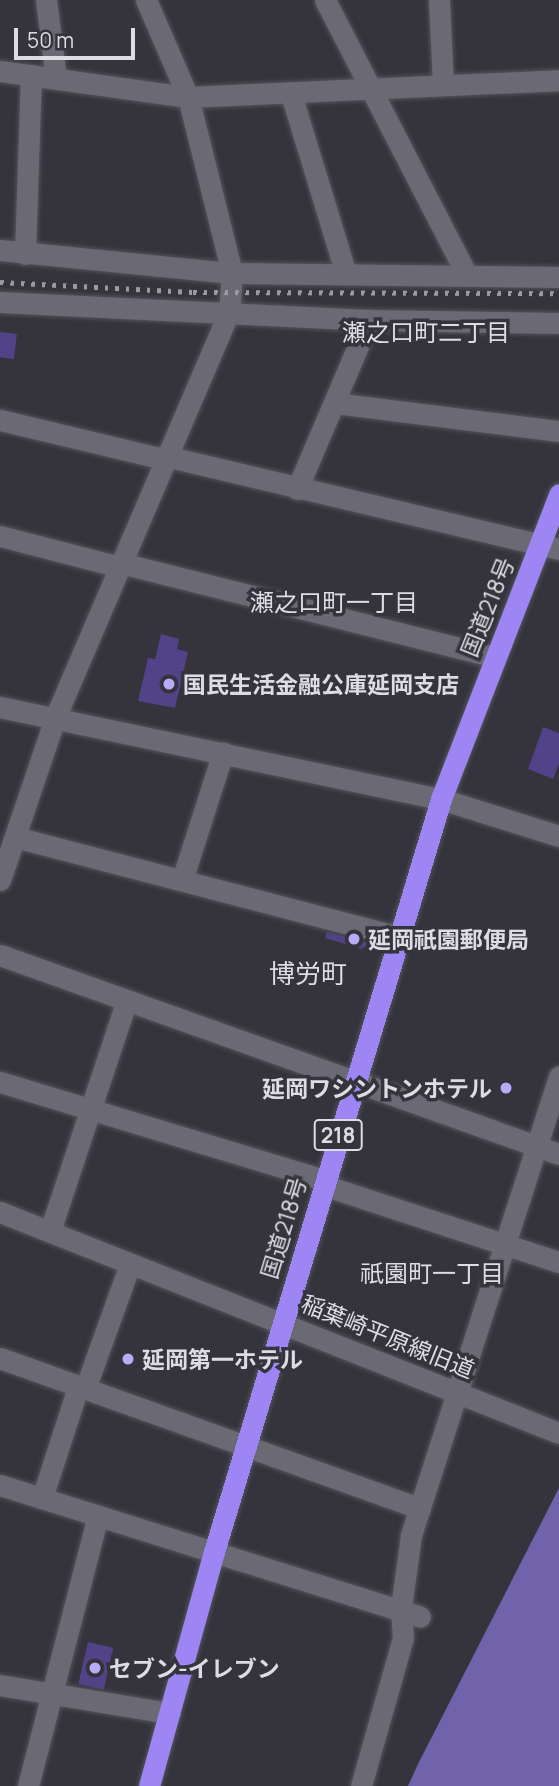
<!DOCTYPE html>
<meta charset="utf-8">
<style>
body{margin:0}
#map{position:relative;width:559px;height:1786px;overflow:hidden;background:#35343d;font-family:Manrope,"Noto Sans JP",sans-serif}
div>[style]{position:absolute}
[style*='--x']{left:calc(var(--x)*1px);top:calc(var(--y)*1px);width:calc(var(--w)*1px);rotate:calc(var(--a)*1deg)}
.water>*{inset:0;background:#7163ab}
.building>*{inset:0;background:#524287;transform-origin:0 0}
.roads{filter:drop-shadow(0 0 2px #535259) drop-shadow(0 0 2px #535259)}
.minor>*{height:21px;margin:-10.5px;padding:0 10.5px;transform-origin:10.5px;border-radius:10.5px;background:#6b6a74}
.highway>*{height:21px;margin:-10.5px;padding:0 10.5px;transform-origin:10.5px;border-radius:10.5px;background:#9d86f4}
.rail>*{height:5px;margin-top:-2.5px;transform-origin:0;background:repeating-linear-gradient(90deg,#9b9aa1 0 3.5px,transparent 0 10.5px)}
.dots>*{width:19px;height:19px;translate:-50% -50%;box-sizing:border-box;border:4px solid #35343d;border-radius:50%}
span{translate:-50% -50%;white-space:nowrap;text-align:center;line-height:1.15;-webkit-text-stroke:7px #35343d;paint-order:stroke}
.shield-label span{padding:2px 5px;background:#35343d;border:2px solid;border-radius:5px;-webkit-text-stroke-width:0}
.shield-label{font-size:21px;color:#dddce2;font-weight:700}
.street-label{font-size:23px;color:#dddce2}
.poi-label{font-size:23px;color:#dddce2;font-weight:700}
.left{translate:0 -50%;text-align:left}
.right{translate:-100% -50%;text-align:right}
.neighbourhood-label{font-size:24px;color:#dddce2}
.quarter-label{font-size:26px;color:#dddce2}
.scale{position:absolute;left:14px;top:28px;width:121px;height:32px;box-sizing:border-box;border:4px solid #dddce2;border-top:0;padding-left:9px;font-size:21px;line-height:24px;white-space:nowrap;color:#dddce2;-webkit-text-stroke:5px #35343d;paint-order:stroke}
</style>
<div id="map">
<div class="water">
<div style="clip-path:polygon(559px 1488px,559px 1786px,408px 1786px,418px 1764px)"></div>
</div>
<div class="building">
<div style="left:0;top:332px;width:17px;height:25px;rotate:7deg"></div>
<div style="clip-path:polygon(161px 634px,179px 639px,177px 649px,188px 652px,175px 708px,138px 701px,148px 658px,155px 659px)"></div>
<div style="clip-path:polygon(543px 727px,559px 733px,559px 764px,553px 779px,528px 769px)"></div>
<div style="clip-path:polygon(327px 932px,367px 942px,365px 950px,325px 938px)"></div>
<div style="left:88px;top:1642px;width:26px;height:43px;rotate:13deg"></div>
</div>
<div class="roads">
<div class="minor">
<div style="--x:46;--y:0;--w:79;--a:82.7"></div>
<div style="--x:325;--y:0;--w:309;--a:62.7"></div>
<div style="--x:439;--y:0;--w:85;--a:87.3"></div>
<div style="--x:0;--y:71;--w:190;--a:7.9"></div>
<div style="--x:188;--y:97;--w:371;--a:-2.6"></div>
<div style="--x:291;--y:94;--w:188;--a:73"></div>
<div style="--x:0;--y:250;--w:233;--a:5.7"></div>
<div style="--x:232;--y:273;--w:327;--a:0.7"></div>
<div style="--x:25;--y:254;--w:179;--a:-88.1"></div>
<div style="--x:0;--y:302;--w:369;--a:2.8"></div>
<div style="--x:369;--y:320;--w:190;--a:0.9"></div>
<div style="--x:334;--y:403;--w:227;--a:7.1"></div>
<div style="--x:0;--y:420;--w:169;--a:13.4"></div>
<div style="--x:165;--y:456;--w:405;--a:13.3"></div>
<div style="--x:297;--y:489;--w:184;--a:-66.9"></div>
<div style="--x:0;--y:536;--w:124;--a:14.5"></div>
<div style="--x:121;--y:563;--w:386;--a:14.1"></div>
<div style="--x:0;--y:707;--w:450;--a:11.8"></div>
<div style="--x:441;--y:799;--w:124;--a:17.4"></div>
<div style="--x:15;--y:837;--w:397;--a:14.6"></div>
<div style="--x:0;--y:880;--w:171;--a:-71.2"></div>
<div style="--x:55;--y:718;--w:441;--a:-66.8"></div>
<div style="--x:229;--y:313;--w:40;--a:-85.7"></div>
<div style="--x:232;--y:273;--w:181;--a:-104"></div>
<div style="--x:188;--y:97;--w:106;--a:-113.4"></div>
<div style="--x:182;--y:880;--w:134;--a:-72.2"></div>
<div style="--x:0;--y:955;--w:593;--a:19.6"></div>
<div style="--x:0;--y:1082;--w:339;--a:16.8"></div>
<div style="--x:323;--y:1185;--w:248;--a:18.1"></div>
<div style="--x:0;--y:1212;--w:601;--a:21.57"></div>
<div style="--x:50;--y:1231;--w:243;--a:-71.6"></div>
<div style="--x:0;--y:1358;--w:446;--a:19.7"></div>
<div style="--x:85;--y:1389;--w:133;--a:-70.2"></div>
<div style="--x:0;--y:1485;--w:440;--a:17.4"></div>
<div style="--x:42;--y:1498;--w:117;--a:-72"></div>
<div style="--x:0;--y:1685;--w:172;--a:9.4"></div>
<div style="--x:28;--y:1786;--w:279;--a:-75.5"></div>
<div style="--x:361;--y:1786;--w:154;--a:-74.2"></div>
<div style="--x:403;--y:1638;--w:30;--a:-94"></div>
<div style="--x:401;--y:1608;--w:74;--a:-82.2"></div>
<div style="--x:411;--y:1535;--w:482;--a:-72.1"></div>
</div>
<div class="highway">
<div style="--x:149;--y:1786;--w:243;--a:-74.5"></div>
<div style="--x:214;--y:1552;--w:786;--a:-73.22"></div>
<div style="--x:441;--y:799;--w:327;--a:-68.8"></div>
</div>
</div>
<div class="rail">
<div style="--x:0;--y:282;--w:193;--a:3"></div>
<div style="--x:193;--y:292;--w:366;--a:0.2"></div>
</div>
<div class="dots">
<div style="left:169px;top:684px;background:#b8abf7"></div>
<div style="left:354px;top:939px;background:#b8abf7"></div>
<div style="left:506px;top:1088px;background:#b8abf7"></div>
<div style="left:128px;top:1359px;background:#b8abf7"></div>
<div style="left:95px;top:1668px;background:#b8abf7"></div>
</div>
<div class="shield-label">
<span style="left:338px;top:1135px">218</span>
</div>
<div class="street-label">
<span style="left:487px;top:607px;rotate:-68deg">国道218号</span>
<span style="left:283px;top:1228px;rotate:-73deg">国道218号</span>
<span style="left:388px;top:1336px;rotate:22deg">稲葉崎平原線旧道</span>
</div>
<div class="poi-label">
<span class="left" style="left:183px;top:684px">国民生活金融公庫延岡支店</span>
<span class="left" style="left:368px;top:939px">延岡祇園郵便局</span>
<span class="right" style="left:492px;top:1088px">延岡ワシントンホテル</span>
<span class="left" style="left:142px;top:1359px">延岡第一ホテル</span>
<span class="left" style="left:109px;top:1668px">セブン-イレブン</span>
</div>
<div class="neighbourhood-label">
<span style="left:426px;top:332px">瀬之口町二丁目</span>
<span style="left:334px;top:602px">瀬之口町一丁目</span>
<span style="left:432px;top:1273px">祇園町一丁目</span>
</div>
<div class="quarter-label">
<span style="left:308px;top:974px">博労町</span>
</div>
<div class="scale">50 m</div>
</div>
